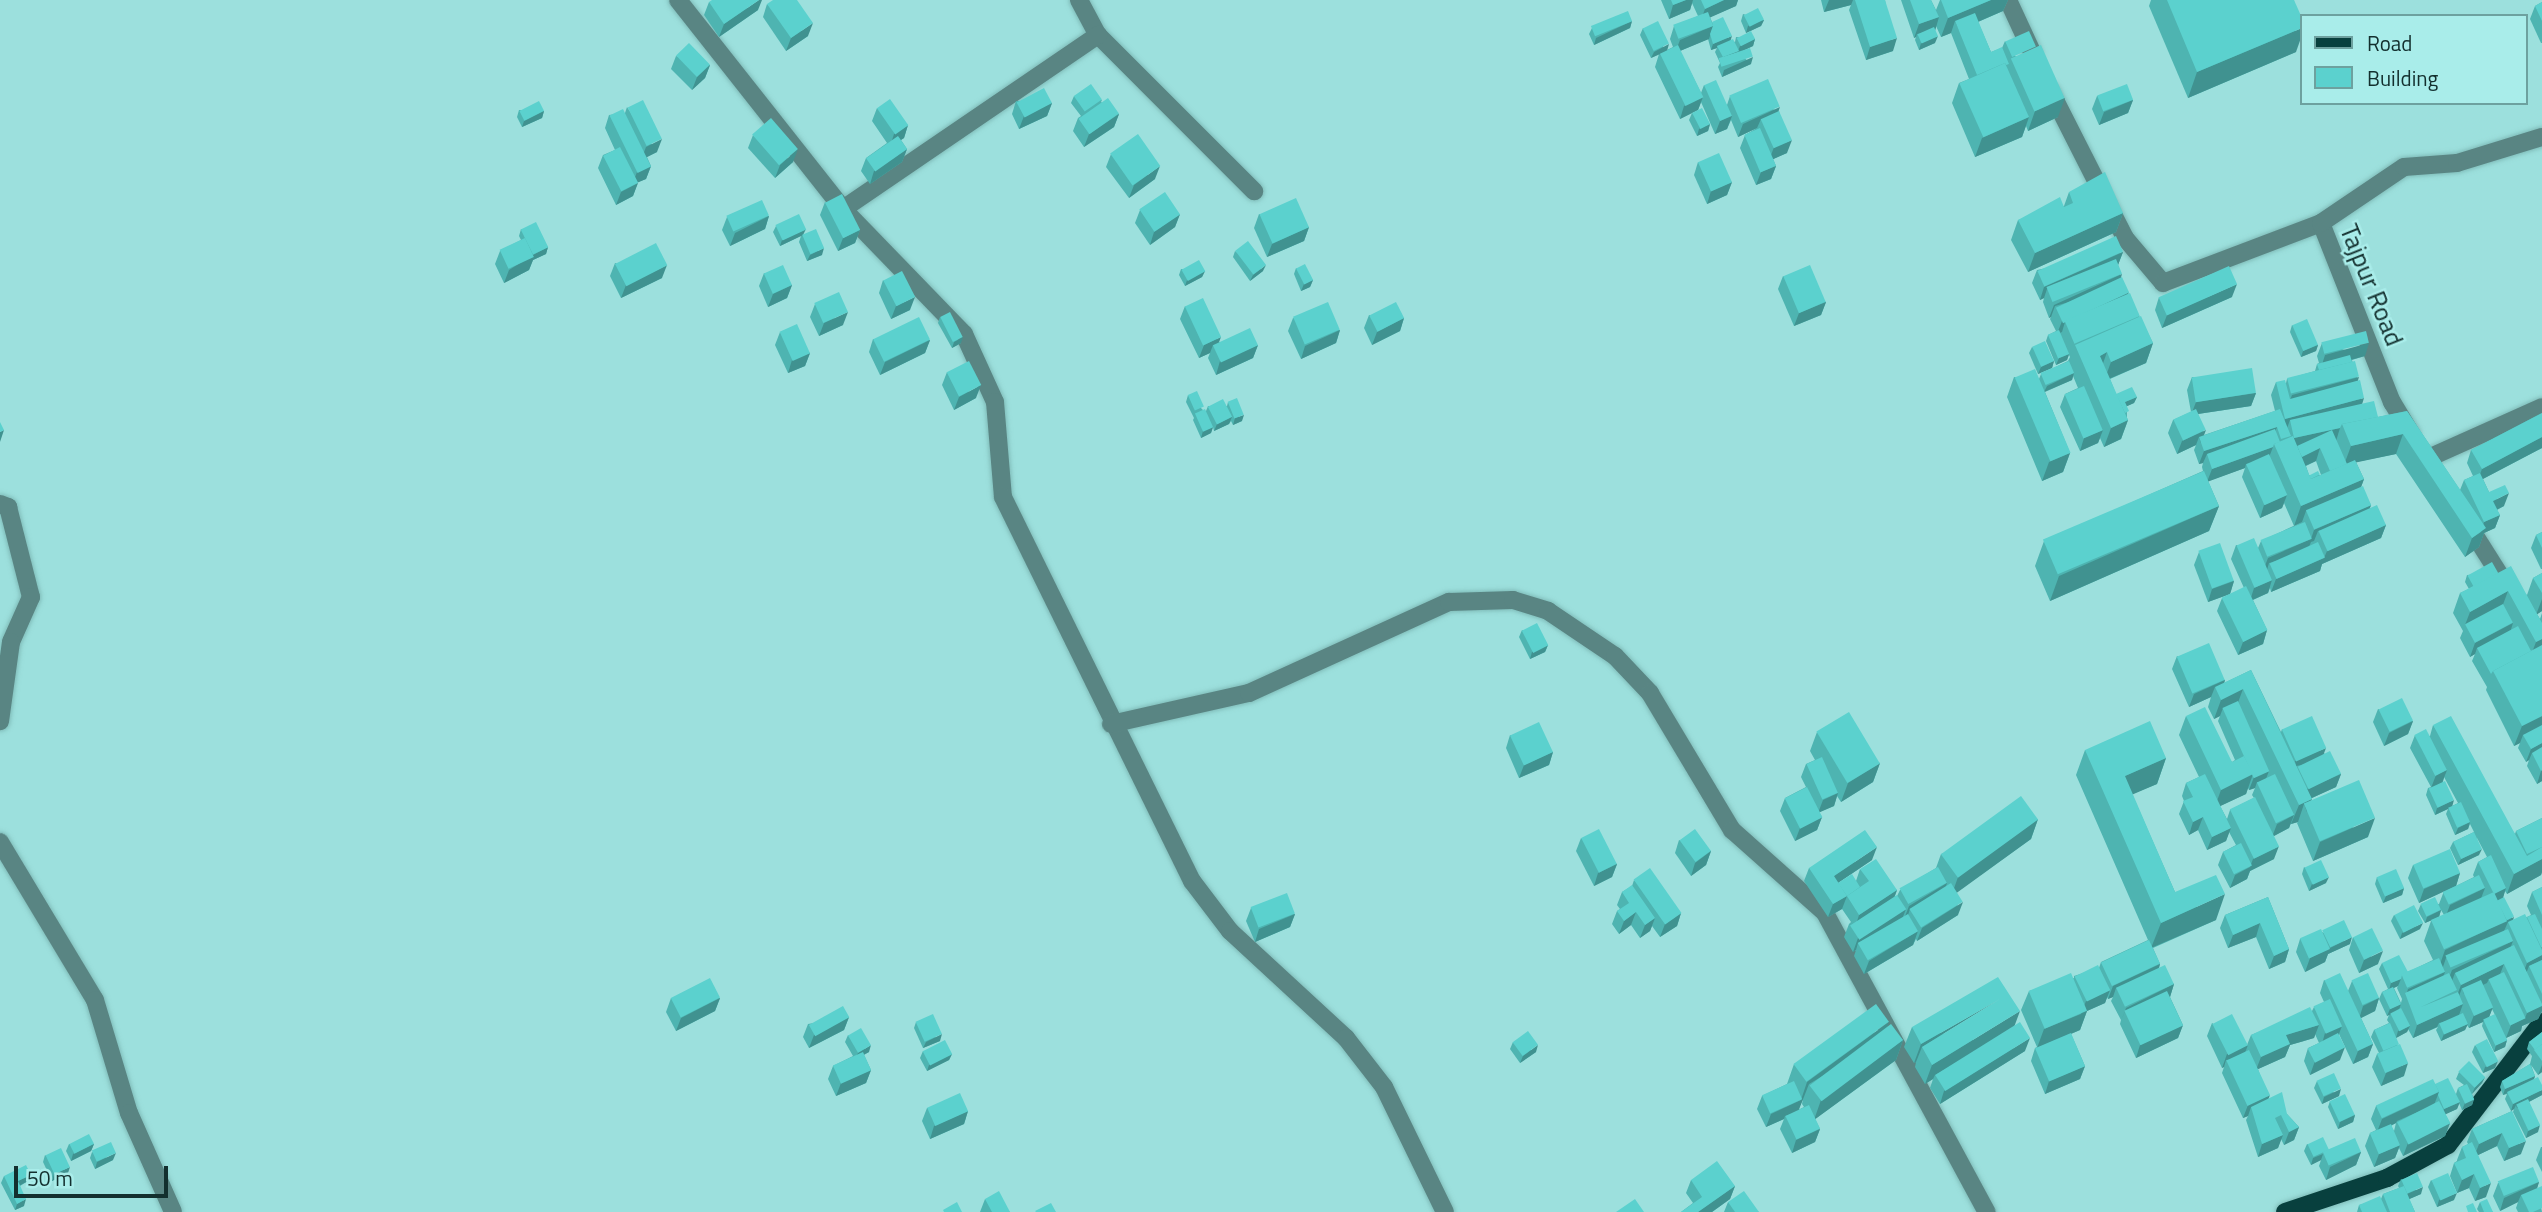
<!DOCTYPE html>
<style>
body{margin:0}
#map{position:relative;width:2542px;height:1212px;overflow:hidden;background:#9ce0dd;font-family:"Titillium Web",sans-serif}
div>[style]{position:absolute}
[style*='--x']{left:calc(var(--x)*1px);top:calc(var(--y)*1px);width:calc(var(--w)*1px);rotate:calc(var(--a)*1deg)}
.roads{filter:drop-shadow(0 0 2px #81bdba) drop-shadow(0 0 2px #81bdba)}
.minor>*{height:18px;margin:-9px;padding:0 9px;transform-origin:9px;border-radius:9px;background:#598583}
.major>*{height:18px;margin:-9px;padding:0 9px;transform-origin:9px;border-radius:9px;background:#08403e}
.wall>*{inset:0;background:#4eb4b1}
.shaded-wall>*{inset:0;background:#409290}
.building>*{inset:0;background:#5bd1ce;transform-origin:0 0}
span{translate:-50% -50%;white-space:nowrap;text-align:center;line-height:1.15;-webkit-text-stroke:5px #a9edea;paint-order:stroke}
.street-label{font-size:26px;color:#132f2e}
.legend{position:absolute;left:2300px;top:14px;width:228px;height:91px;box-sizing:border-box;background:#a9edea;border:2px solid #6da19f;margin:0;padding:9px 12px;list-style:none;font-size:21px;color:#132f2e}
.legend li{display:flex;align-items:center;gap:14px;height:35px}
.legend b{width:35px;border:2px solid #6da19f}
.scale{position:absolute;left:14px;top:1166px;width:154px;height:32px;box-sizing:border-box;border:4px solid #132f2e;border-top:0;padding-left:9px;font-size:21px;line-height:24px;white-space:nowrap;color:#132f2e;-webkit-text-stroke:5px #a9edea;paint-order:stroke}
</style>
<div id="map">
<div class="roads">
<div class="minor">
<div style="--x:678;--y:0;--w:266;--a:51.7"></div>
<div style="--x:843;--y:209;--w:174;--a:45.9"></div>
<div style="--x:964;--y:334;--w:75;--a:65.5"></div>
<div style="--x:995;--y:402;--w:95;--a:85.2"></div>
<div style="--x:1003;--y:497;--w:428;--a:63.8"></div>
<div style="--x:1192;--y:881;--w:63;--a:52.8"></div>
<div style="--x:1230;--y:931;--w:158;--a:42.7"></div>
<div style="--x:1346;--y:1038;--w:62;--a:52.2"></div>
<div style="--x:1384;--y:1087;--w:139;--a:64"></div>
<div style="--x:1079;--y:0;--w:40;--a:62"></div>
<div style="--x:1098;--y:35;--w:221;--a:45"></div>
<div style="--x:2008;--y:0;--w:60;--a:65.2"></div>
<div style="--x:2051;--y:92;--w:164;--a:63.1"></div>
<div style="--x:2125;--y:238;--w:59;--a:49.8"></div>
<div style="--x:2163;--y:283;--w:169;--a:-20.8"></div>
<div style="--x:2321;--y:223;--w:193;--a:68.4"></div>
<div style="--x:2392;--y:402;--w:37;--a:59"></div>
<div style="--x:843;--y:209;--w:309;--a:-34.3"></div>
<div style="--x:2321;--y:223;--w:100;--a:-34"></div>
<div style="--x:2404;--y:167;--w:53;--a:-4.3"></div>
<div style="--x:2457;--y:163;--w:89;--a:-17"></div>
<div style="--x:2426;--y:459;--w:127;--a:-24.1"></div>
<div style="--x:0;--y:504;--w:9;--a:21"></div>
<div style="--x:8;--y:507;--w:93;--a:75.7"></div>
<div style="--x:31;--y:597;--w:49;--a:114"></div>
<div style="--x:11;--y:642;--w:80;--a:97.9"></div>
<div style="--x:2467;--y:523;--w:80;--a:57.7"></div>
<div style="--x:1111;--y:724;--w:141;--a:-12.7"></div>
<div style="--x:1249;--y:693;--w:220;--a:-24.5"></div>
<div style="--x:1449;--y:602;--w:64;--a:-1.8"></div>
<div style="--x:1513;--y:600;--w:37;--a:17"></div>
<div style="--x:1548;--y:611;--w:81;--a:33.9"></div>
<div style="--x:1615;--y:656;--w:51;--a:46.6"></div>
<div style="--x:1650;--y:693;--w:160;--a:59.1"></div>
<div style="--x:1732;--y:830;--w:125;--a:41.7"></div>
<div style="--x:1825;--y:913;--w:340;--a:61.6"></div>
<div style="--x:0;--y:842;--w:184;--a:59"></div>
<div style="--x:95;--y:1000;--w:118;--a:73.3"></div>
<div style="--x:129;--y:1113;--w:108;--a:66"></div>
</div>
<div class="major">
<div style="--x:2285;--y:1212;--w:108;--a:-18.4"></div>
<div style="--x:2387;--y:1178;--w:69;--a:-28.4"></div>
<div style="--x:2448;--y:1145;--w:155;--a:-52.6"></div>
</div>
</div>
<div class="wall">
<div style="clip-path:polygon(1661px 0,1738px 0,1736px 6px,1710px 17px,1712px 22px,1730px 40px,1735px 42px,1736px 37px,1755px 39px,1753px 46px,1738px 52px,1751px 64px,1722px 77px,1718px 67px,1720px 63px,1715px 52px,1717px 48px,1711px 50px,1708px 39px,1680px 51px,1701px 93px,1704px 85px,1727px 105px,1730px 96px,1779px 111px,1787px 153px,1773px 159px,1776px 166px,1771px 179px,1756px 185px,1740px 148px,1745px 135px,1757px 128px,1738px 137px,1731px 120px,1727px 129px,1715px 134px,1701px 102px,1698px 110px,1680px 119px,1655px 67px,1659px 54px,1651px 58px,1640px 35px,1643px 28px,1667px 50px,1673px 47px,1670px 39px,1674px 26px,1698px 16px,1692px 3px,1690px 10px,1669px 19px)"></div>
<div style="clip-path:polygon(1821px 0,1885px 0,1893px 51px,1866px 60px,1849px 10px,1851px 5px,1824px 12px)"></div>
<div style="clip-path:polygon(1901px 0,1931px 0,1936px 10px,1940px 0,2008px 0,2003px 11px,1978px 22px,1991px 52px,2002px 48px,2005px 41px,2058px 117px,2028px 131px,2026px 126px,2022px 137px,1975px 157px,1952px 103px,1959px 83px,1969px 79px,1951px 33px,1941px 37px,1936px 26px,1935px 30px,1935px 43px,1919px 50px,1915px 40px,1916px 37px,1914px 38px)"></div>
<div style="clip-path:polygon(2151px 0,2294px 0,2296px 52px,2188px 98px,2149px 6px)"></div>
<div style="clip-path:polygon(709px 2px,758px 10px,719px 37px,704px 15px)"></div>
<div style="clip-path:polygon(2542px 2px,2542px 43px,2541px 43px,2530px 19px,2535px 6px)"></div>
<div style="clip-path:polygon(767px 4px,808px 36px,786px 51px,763px 17px)"></div>
<div style="clip-path:polygon(1743px 14px,1764px 20px,1761px 26px,1746px 33px,1741px 21px)"></div>
<div style="clip-path:polygon(1632px 21px,1630px 28px,1594px 45px,1589px 34px,1592px 28px)"></div>
<div style="clip-path:polygon(676px 56px,710px 65px,705px 78px,692px 90px,671px 69px)"></div>
<div style="clip-path:polygon(1074px 96px,1102px 100px,1101px 102px,1119px 114px,1114px 127px,1084px 147px,1073px 131px,1078px 118px,1081px 116px,1071px 103px)"></div>
<div style="clip-path:polygon(2097px 96px,2133px 100px,2128px 113px,2099px 125px,2092px 109px)"></div>
<div style="clip-path:polygon(1016px 101px,1052px 103px,1047px 116px,1019px 129px,1012px 114px)"></div>
<div style="clip-path:polygon(627px 107px,657px 152px,647px 157px,651px 166px,646px 179px,638px 182px,633px 196px,616px 205px,598px 168px,603px 155px,615px 150px,605px 128px,609px 115px,625px 113px)"></div>
<div style="clip-path:polygon(877px 108px,908px 125px,904px 138px,901px 140px,907px 149px,902px 162px,870px 184px,861px 171px,866px 158px,887px 143px,872px 121px)"></div>
<div style="clip-path:polygon(519px 110px,544px 111px,542px 118px,522px 127px,517px 117px)"></div>
<div style="clip-path:polygon(1692px 113px,1710px 124px,1708px 131px,1697px 136px,1689px 120px)"></div>
<div style="clip-path:polygon(753px 135px,793px 162px,775px 178px,748px 148px)"></div>
<div style="clip-path:polygon(1111px 154px,1155px 179px,1129px 198px,1106px 167px)"></div>
<div style="clip-path:polygon(1698px 162px,1732px 182px,1727px 195px,1707px 204px,1694px 175px)"></div>
<div style="clip-path:polygon(2069px 192px,2123px 213px,2116px 232px,2028px 272px,2011px 240px,2018px 220px,2064px 206px)"></div>
<div style="clip-path:polygon(825px 202px,860px 230px,855px 243px,838px 251px,820px 215px)"></div>
<div style="clip-path:polygon(1140px 210px,1180px 214px,1175px 227px,1150px 245px,1135px 223px)"></div>
<div style="clip-path:polygon(1259px 214px,1309px 227px,1304px 241px,1267px 257px,1254px 228px)"></div>
<div style="clip-path:polygon(769px 216px,765px 229px,730px 246px,722px 230px,727px 217px)"></div>
<div style="clip-path:polygon(776px 226px,803px 234px,822px 255px,807px 261px,799px 242px,801px 236px,780px 246px,773px 232px)"></div>
<div style="clip-path:polygon(521px 229px,548px 247px,546px 254px,533px 260px,529px 270px,504px 283px,495px 264px,500px 251px,521px 240px,519px 236px)"></div>
<div style="clip-path:polygon(1235px 251px,1263px 271px,1250px 281px,1233px 257px)"></div>
<div style="clip-path:polygon(2123px 252px,2118px 265px,2121px 277px,2128px 294px,2153px 343px,2146px 363px,2110px 379px,2116px 394px,2137px 397px,2134px 403px,2127px 406px,2127px 418px,2128px 420px,2121px 439px,2104px 447px,2100px 438px,2098px 443px,2080px 451px,2060px 407px,2065px 394px,2078px 388px,2073px 376px,2072px 380px,2045px 392px,2070px 453px,2063px 472px,2042px 481px,2007px 397px,2014px 377px,2039px 379px,2041px 374px,2068px 361px,2070px 357px,2069px 355px,2067px 360px,2056px 365px,2046px 341px,2048px 335px,2056px 331px,2050px 319px,2051px 317px,2049px 318px,2043px 302px,2044px 298px,2040px 300px,2032px 283px,2037px 270px)"></div>
<div style="clip-path:polygon(615px 263px,662px 278px,621px 298px,610px 276px)"></div>
<div style="clip-path:polygon(1296px 268px,1313px 280px,1310px 287px,1301px 291px,1294px 274px)"></div>
<div style="clip-path:polygon(1181px 269px,1205px 271px,1202px 277px,1185px 286px,1179px 275px)"></div>
<div style="clip-path:polygon(764px 273px,792px 285px,787px 298px,768px 307px,759px 286px)"></div>
<div style="clip-path:polygon(1783px 276px,1826px 302px,1821px 315px,1794px 326px,1778px 289px)"></div>
<div style="clip-path:polygon(883px 280px,910px 310px,891px 319px,879px 293px)"></div>
<div style="clip-path:polygon(2159px 297px,2232px 297px,2162px 328px,2155px 310px)"></div>
<div style="clip-path:polygon(815px 304px,843px 325px,819px 336px,810px 317px)"></div>
<div style="clip-path:polygon(1185px 306px,1219px 342px,1258px 345px,1253px 358px,1216px 375px,1208px 358px,1210px 353px,1199px 358px,1180px 319px)"></div>
<div style="clip-path:polygon(1369px 315px,1404px 318px,1400px 331px,1372px 345px,1364px 328px)"></div>
<div style="clip-path:polygon(940px 317px,961px 343px,952px 348px,938px 323px)"></div>
<div style="clip-path:polygon(1293px 318px,1340px 330px,1336px 343px,1301px 359px,1288px 331px)"></div>
<div style="clip-path:polygon(2292px 325px,2318px 345px,2316px 351px,2301px 357px,2290px 332px)"></div>
<div style="clip-path:polygon(780px 332px,810px 353px,805px 366px,788px 373px,775px 345px)"></div>
<div style="clip-path:polygon(873px 339px,930px 340px,925px 353px,880px 375px,869px 352px)"></div>
<div style="clip-path:polygon(evenodd,2322px 343px,2365px 356px,2352px 360px,2358px 380px,2362px 404px,2378px 417px,2407px 411px,2460px 490px,2464px 480px,2473px 476px,2467px 463px,2471px 450px,2542px 413px,2542px 448px,2483px 479px,2489px 492px,2504px 506px,2497px 510px,2500px 515px,2495px 528px,2484px 533px,2479px 547px,2465px 557px,2396px 454px,2356px 462px,2364px 479px,2361px 487px,2371px 505px,2370px 508px,2386px 525px,2381px 538px,2322px 564px,2320px 571px,2271px 592px,2270px 588px,2268px 593px,2253px 600px,2267px 630px,2263px 644px,2238px 655px,2217px 611px,2222px 598px,2244px 588px,2231px 559px,2236px 545px,2258px 548px,2261px 541px,2302px 522px,2294px 526px,2284px 503px,2282px 508px,2260px 518px,2242px 477px,2245px 468px,2208px 481px,2219px 506px,2209px 531px,2050px 601px,2035px 566px,2044px 541px,2203px 471px,2202px 467px,2203px 463px,2199px 464px,2194px 450px,2196px 445px,2177px 454px,2168px 433px,2173px 420px,2191px 412px,2187px 390px,2192px 377px,2256px 393px,2251px 406px,2198px 414px,2204px 435px,2275px 411px,2271px 395px,2276px 382px,2286px 383px,2287px 379px,2315px 371px,2317px 364px,2319px 363px,2317px 356px,2322px 343px,2316px 461px,2321px 475px,2309px 475px,2306px 466px,2316px 461px)"></div>
<div style="clip-path:polygon(2032px 347px,2054px 361px,2052px 368px,2038px 374px,2029px 353px)"></div>
<div style="clip-path:polygon(947px 372px,976px 398px,954px 410px,942px 385px)"></div>
<div style="clip-path:polygon(1188px 395px,1203px 410px,1206px 411px,1208px 406px,1227px 406px,1228px 402px,1242px 421px,1233px 425px,1231px 421px,1229px 424px,1214px 431px,1213px 427px,1211px 433px,1201px 438px,1193px 420px,1194px 418px,1186px 402px)"></div>
<div style="clip-path:polygon(2542px 532px,2542px 569px,2541px 569px,2531px 548px,2536px 535px)"></div>
<div style="clip-path:polygon(2199px 552px,2234px 581px,2230px 594px,2208px 602px,2194px 565px)"></div>
<div style="clip-path:polygon(2498px 573px,2527px 595px,2533px 578px,2542px 573px,2542px 611px,2537px 614px,2540px 619px,2542px 613px,2542px 781px,2537px 784px,2527px 766px,2529px 760px,2526px 762px,2518px 748px,2520px 743px,2514px 746px,2486px 690px,2487px 687px,2472px 661px,2475px 654px,2470px 657px,2460px 638px,2463px 631px,2453px 613px,2460px 593px,2469px 589px,2465px 582px,2467px 575px)"></div>
<div style="clip-path:polygon(1522px 630px,1548px 645px,1545px 652px,1530px 659px,1519px 637px)"></div>
<div style="clip-path:polygon(evenodd,2177px 656px,2225px 680px,2224px 683px,2251px 670px,2281px 732px,2282px 729px,2324px 753px,2341px 774px,2336px 787px,2312px 798px,2311px 801px,2368px 837px,2313px 861px,2297px 823px,2298px 822px,2291px 824px,2291px 823px,2289px 828px,2274px 836px,2274px 859px,2250px 871px,2247px 879px,2230px 888px,2218px 865px,2223px 852px,2236px 845px,2229px 832px,2226px 841px,2207px 850px,2198px 830px,2189px 835px,2179px 814px,2184px 801px,2182px 796px,2186px 783px,2199px 777px,2179px 735px,2186px 716px,2232px 762px,2235px 760px,2218px 721px,2220px 716px,2214px 719px,2208px 707px,2211px 697px,2189px 707px,2172px 669px,2177px 656px,2248px 788px,2249px 790px,2255px 788px,2252px 795px,2254px 798px,2230px 810px,2227px 819px,2220px 806px,2246px 794px,2248px 788px)"></div>
<div style="clip-path:polygon(2378px 709px,2413px 721px,2408px 734px,2384px 746px,2373px 722px)"></div>
<div style="clip-path:polygon(evenodd,2433px 725px,2515px 834px,2516px 831px,2542px 818px,2542px 872px,2541px 875px,2507px 894px,2505px 891px,2503px 897px,2513px 920px,2527px 917px,2531px 915px,2527px 906px,2532px 892px,2542px 887px,2542px 1011px,2538px 1019px,2522px 1026px,2521px 1031px,2506px 1038px,2507px 1040px,2505px 1047px,2494px 1052px,2482px 1026px,2483px 1022px,2469px 1028px,2467px 1025px,2465px 1030px,2441px 1041px,2436px 1030px,2438px 1027px,2413px 1038px,2408px 1029px,2407px 1032px,2396px 1038px,2404px 1076px,2381px 1086px,2372px 1067px,2377px 1054px,2379px 1053px,2371px 1037px,2374px 1030px,2389px 1023px,2387px 1020px,2389px 1015px,2387px 1016px,2379px 999px,2382px 992px,2388px 989px,2379px 969px,2382px 963px,2408px 972px,2433px 960px,2424px 941px,2431px 921px,2444px 915px,2441px 910px,2439px 917px,2425px 923px,2418px 911px,2421px 904px,2439px 904px,2444px 891px,2419px 903px,2408px 878px,2413px 865px,2460px 873px,2456px 886px,2474px 877px,2473px 875px,2478px 862px,2487px 857px,2477px 838px,2479px 855px,2458px 865px,2450px 848px,2453px 842px,2474px 832px,2470px 824px,2468px 829px,2455px 835px,2446px 814px,2448px 809px,2435px 815px,2426px 795px,2428px 788px,2431px 787px,2410px 748px,2415px 735px,2430px 736px,2433px 725px,2444px 777px,2458px 803px,2452px 806px,2443px 782px,2444px 777px,2433px 725px,2398px 986px,2397px 988px,2402px 999px,2401px 1003px,2394px 988px,2398px 986px,2433px 725px,2492px 1009px,2495px 1015px,2489px 1017px,2492px 1009px)"></div>
<div style="clip-path:polygon(1817px 732px,1880px 763px,1873px 782px,1841px 802px,1837px 796px,1834px 806px,1819px 812px,1822px 817px,1817px 830px,1795px 841px,1780px 811px,1785px 798px,1806px 787px,1801px 777px,1806px 764px,1815px 760px,1810px 751px)"></div>
<div style="clip-path:polygon(1510px 735px,1553px 752px,1549px 765px,1519px 778px,1506px 748px)"></div>
<div style="clip-path:polygon(2085px 750px,2166px 758px,2157px 784px,2132px 794px,2175px 892px,2216px 920px,2153px 948px,2160px 964px,2159px 968px,2174px 984px,2170px 997px,2183px 1025px,2178px 1038px,2136px 1058px,2120px 1024px,2121px 1020px,2111px 1001px,2113px 997px,2108px 999px,2107px 997px,2105px 1003px,2087px 1011px,2080px 1030px,2071px 1034px,2085px 1066px,2080px 1079px,2045px 1094px,2031px 1061px,2035px 1048px,2037px 1047px,2021px 1010px,2029px 991px,2074px 978px,2074px 976px,2099px 968px,2101px 962px,2148px 940px,2076px 775px)"></div>
<div style="clip-path:polygon(2038px 819px,2031px 839px,1957px 892px,1958px 915px,1917px 941px,1916px 939px,1913px 945px,1864px 974px,1854px 956px,1856px 950px,1853px 952px,1844px 937px,1849px 924px,1851px 922px,1842px 909px,1843px 905px,1842px 909px,1828px 917px,1804px 881px,1809px 868px,1872px 860px,1838px 883px,1856px 881px,1860px 869px,1897px 890px,1895px 896px,1897px 896px,1900px 890px,1936px 868px,1941px 854px)"></div>
<div style="clip-path:polygon(1581px 838px,1617px 864px,1612px 877px,1594px 886px,1576px 851px)"></div>
<div style="clip-path:polygon(1679px 840px,1711px 851px,1706px 865px,1691px 876px,1675px 853px)"></div>
<div style="clip-path:polygon(2304px 867px,2326px 883px,2309px 891px,2302px 874px)"></div>
<div style="clip-path:polygon(2377px 877px,2404px 888px,2402px 895px,2383px 903px,2375px 884px)"></div>
<div style="clip-path:polygon(1634px 880px,1681px 913px,1677px 926px,1660px 937px,1652px 926px,1650px 931px,1640px 938px,1631px 925px,1619px 934px,1612px 924px,1617px 911px,1620px 909px,1617px 905px,1622px 892px,1632px 886px)"></div>
<div style="clip-path:polygon(2268px 897px,2289px 949px,2285px 962px,2269px 969px,2256px 937px,2228px 948px,2220px 928px,2225px 915px)"></div>
<div style="clip-path:polygon(1251px 908px,1295px 914px,1290px 927px,1255px 942px,1246px 921px)"></div>
<div style="clip-path:polygon(2394px 915px,2420px 929px,2400px 939px,2391px 921px)"></div>
<div style="clip-path:polygon(2322px 932px,2350px 944px,2328px 954px,2325px 962px,2305px 972px,2296px 952px,2300px 939px)"></div>
<div style="clip-path:polygon(2353px 937px,2378px 964px,2359px 973px,2349px 950px)"></div>
<div style="clip-path:polygon(2324px 980px,2348px 991px,2352px 981px,2379px 998px,2375px 1011px,2361px 1018px,2373px 1044px,2368px 1057px,2353px 1064px,2339px 1034px,2340px 1060px,2310px 1075px,2304px 1061px,2308px 1048px,2319px 1043px,2315px 1034px,2314px 1038px,2290px 1045px,2285px 1057px,2258px 1069px,2268px 1099px,2287px 1114px,2299px 1127px,2294px 1140px,2284px 1145px,2281px 1139px,2278px 1148px,2258px 1157px,2246px 1120px,2248px 1116px,2243px 1118px,2222px 1073px,2224px 1067px,2222px 1068px,2207px 1036px,2212px 1023px,2247px 1045px,2251px 1035px,2312px 1011px,2314px 1007px,2324px 1002px,2320px 993px)"></div>
<div style="clip-path:polygon(671px 998px,720px 998px,715px 1011px,676px 1031px,666px 1012px)"></div>
<div style="clip-path:polygon(849px 1017px,844px 1030px,809px 1048px,803px 1037px,808px 1024px)"></div>
<div style="clip-path:polygon(916px 1022px,940px 1041px,923px 1048px,914px 1028px)"></div>
<div style="clip-path:polygon(evenodd,1888px 1027px,1903px 1040px,1896px 1060px,1815px 1119px,1820px 1129px,1815px 1142px,1792px 1153px,1780px 1129px,1784px 1119px,1766px 1127px,1757px 1109px,1762px 1096px,1787px 1084px,1794px 1064px,1888px 1027px,1803px 1099px,1802px 1104px,1804px 1107px,1798px 1110px,1803px 1099px)"></div>
<div style="clip-path:polygon(1912px 1027px,2025px 1051px,1940px 1104px,1930px 1088px,1933px 1079px,1925px 1084px,1915px 1067px,1916px 1062px,1914px 1063px,1904px 1047px)"></div>
<div style="clip-path:polygon(2542px 1032px,2542px 1072px,2538px 1075px,2531px 1065px,2535px 1076px,2534px 1079px,2542px 1095px,2529px 1102px,2538px 1132px,2526px 1138px,2513px 1112px,2514px 1109px,2511px 1111px,2505px 1099px,2507px 1094px,2503px 1095px,2500px 1087px,2502px 1081px,2530px 1064px,2532px 1056px,2527px 1049px,2529px 1042px)"></div>
<div style="clip-path:polygon(848px 1035px,869px 1052px,864px 1055px,871px 1070px,866px 1083px,836px 1096px,828px 1079px,833px 1066px,853px 1056px,845px 1042px)"></div>
<div style="clip-path:polygon(1513px 1042px,1536px 1052px,1520px 1063px,1510px 1049px)"></div>
<div style="clip-path:polygon(2475px 1045px,2495px 1068px,2483px 1073px,2472px 1052px)"></div>
<div style="clip-path:polygon(923px 1051px,952px 1054px,949px 1060px,927px 1071px,920px 1058px)"></div>
<div style="clip-path:polygon(evenodd,2459px 1072px,2485px 1077px,2482px 1083px,2472px 1094px,2474px 1099px,2472px 1105px,2462px 1110px,2459px 1103px,2457px 1109px,2445px 1114px,2450px 1123px,2445px 1136px,2403px 1156px,2399px 1148px,2395px 1158px,2374px 1167px,2365px 1146px,2370px 1133px,2376px 1130px,2371px 1119px,2376px 1106px,2435px 1084px,2456px 1094px,2458px 1088px,2464px 1085px,2456px 1079px,2459px 1072px,2396px 1123px,2394px 1131px,2391px 1126px,2396px 1123px)"></div>
<div style="clip-path:polygon(2317px 1081px,2339px 1096px,2322px 1104px,2314px 1088px)"></div>
<div style="clip-path:polygon(2330px 1101px,2355px 1115px,2353px 1122px,2338px 1129px,2328px 1107px)"></div>
<div style="clip-path:polygon(927px 1108px,968px 1111px,964px 1124px,930px 1139px,922px 1121px)"></div>
<div style="clip-path:polygon(2512px 1111px,2521px 1154px,2504px 1161px,2497px 1146px,2478px 1155px,2486px 1197px,2475px 1201px,2469px 1188px,2457px 1193px,2450px 1176px,2454px 1163px,2457px 1161px,2457px 1160px,2462px 1147px,2468px 1144px,2467px 1142px,2472px 1129px)"></div>
<div style="clip-path:polygon(69px 1144px,94px 1144px,91px 1151px,71px 1161px,66px 1151px)"></div>
<div style="clip-path:polygon(2307px 1144px,2329px 1150px,2361px 1152px,2356px 1165px,2326px 1180px,2319px 1166px,2321px 1160px,2311px 1165px,2304px 1151px)"></div>
<div style="clip-path:polygon(2541px 1147px,2542px 1147px,2542px 1172px,2536px 1160px)"></div>
<div style="clip-path:polygon(92px 1152px,113px 1160px,95px 1169px,90px 1158px)"></div>
<div style="clip-path:polygon(45px 1155px,68px 1173px,52px 1181px,43px 1162px)"></div>
<div style="clip-path:polygon(31px 1175px,28px 1181px,20px 1186px,24px 1206px,15px 1210px,1px 1183px,4px 1176px)"></div>
<div style="clip-path:polygon(2401px 1179px,2421px 1194px,2409px 1199px,2415px 1212px,2357px 1212px,2359px 1205px,2381px 1199px,2383px 1194px,2399px 1188px,2398px 1186px)"></div>
<div style="clip-path:polygon(1691px 1180px,1735px 1186px,1730px 1199px,1712px 1212px,1681px 1212px,1693px 1203px,1686px 1193px)"></div>
<div style="clip-path:polygon(2431px 1180px,2454px 1200px,2437px 1207px,2428px 1187px)"></div>
<div style="clip-path:polygon(2539px 1182px,2537px 1188px,2542px 1212px,2518px 1212px,2516px 1208px,2518px 1202px,2500px 1211px,2493px 1196px,2498px 1183px)"></div>
<div style="clip-path:polygon(985px 1199px,1010px 1212px,980px 1212px)"></div>
<div style="clip-path:polygon(1728px 1202px,1759px 1212px,1724px 1212px)"></div>
<div style="clip-path:polygon(2480px 1202px,2493px 1212px,2479px 1212px,2477px 1209px)"></div>
</div>
<div class="shaded-wall">
<div style="clip-path:polygon(759px 0,762px 0,758px 10px,719px 37px,724px 24px)"></div>
<div style="clip-path:polygon(1686px 0,1693px 0,1690px 10px,1669px 19px,1673px 5px)"></div>
<div style="clip-path:polygon(1724px 0,1738px 0,1736px 6px,1700px 22px,1705px 9px)"></div>
<div style="clip-path:polygon(1829px 0,1853px 0,1851px 5px,1824px 12px)"></div>
<div style="clip-path:polygon(1991px 0,2008px 0,2003px 11px,1959px 30px,1955px 21px,1951px 33px,1941px 37px,1948px 18px)"></div>
<div style="clip-path:polygon(1939px 17px,1935px 31px,1917px 34px,1916px 37px,1914px 38px,1919px 24px)"></div>
<div style="clip-path:polygon(1764px 20px,1761px 26px,1746px 33px,1748px 26px)"></div>
<div style="clip-path:polygon(1632px 21px,1630px 28px,1594px 45px,1596px 38px)"></div>
<div style="clip-path:polygon(813px 23px,808px 36px,786px 51px,791px 38px)"></div>
<div style="clip-path:polygon(1713px 26px,1709px 39px,1675px 53px,1680px 40px)"></div>
<div style="clip-path:polygon(2302px 28px,2302px 35px,2296px 52px,2188px 98px,2197px 72px)"></div>
<div style="clip-path:polygon(1732px 36px,1730px 42px,1717px 46px,1717px 48px,1711px 50px,1713px 44px)"></div>
<div style="clip-path:polygon(1938px 36px,1935px 43px,1919px 50px,1921px 43px)"></div>
<div style="clip-path:polygon(1897px 38px,1893px 51px,1866px 60px,1870px 47px)"></div>
<div style="clip-path:polygon(1755px 39px,1753px 46px,1721px 62px,1723px 57px,1738px 51px,1740px 46px)"></div>
<div style="clip-path:polygon(1669px 44px,1667px 51px,1651px 58px,1654px 52px)"></div>
<div style="clip-path:polygon(1753px 57px,1751px 64px,1722px 77px,1724px 70px)"></div>
<div style="clip-path:polygon(710px 65px,705px 78px,692px 90px,697px 77px)"></div>
<div style="clip-path:polygon(1703px 97px,1698px 110px,1680px 119px,1684px 106px)"></div>
<div style="clip-path:polygon(2065px 98px,2058px 117px,2028px 131px,2035px 111px)"></div>
<div style="clip-path:polygon(2133px 100px,2128px 113px,2099px 125px,2104px 112px)"></div>
<div style="clip-path:polygon(1052px 103px,1047px 116px,1019px 129px,1024px 116px)"></div>
<div style="clip-path:polygon(1780px 107px,1775px 121px,1761px 119px,1757px 128px,1738px 137px,1743px 124px)"></div>
<div style="clip-path:polygon(544px 111px,542px 118px,522px 127px,524px 121px)"></div>
<div style="clip-path:polygon(1119px 114px,1114px 127px,1084px 147px,1089px 134px)"></div>
<div style="clip-path:polygon(1732px 116px,1727px 129px,1715px 134px,1720px 121px)"></div>
<div style="clip-path:polygon(2029px 117px,2022px 137px,1975px 157px,1982px 138px)"></div>
<div style="clip-path:polygon(1710px 124px,1708px 131px,1697px 136px,1699px 129px)"></div>
<div style="clip-path:polygon(908px 125px,904px 138px,890px 147px,894px 134px)"></div>
<div style="clip-path:polygon(662px 139px,657px 152px,641px 160px,646px 147px)"></div>
<div style="clip-path:polygon(1792px 140px,1787px 153px,1769px 161px,1774px 147px)"></div>
<div style="clip-path:polygon(798px 149px,793px 162px,775px 178px,780px 165px)"></div>
<div style="clip-path:polygon(907px 149px,902px 162px,870px 184px,874px 171px)"></div>
<div style="clip-path:polygon(651px 166px,646px 179px,632px 185px,637px 172px)"></div>
<div style="clip-path:polygon(1160px 166px,1155px 179px,1129px 198px,1134px 185px)"></div>
<div style="clip-path:polygon(1776px 166px,1771px 179px,1756px 185px,1761px 172px)"></div>
<div style="clip-path:polygon(1732px 182px,1727px 195px,1707px 204px,1711px 191px)"></div>
<div style="clip-path:polygon(638px 183px,633px 196px,616px 205px,621px 192px)"></div>
<div style="clip-path:polygon(2123px 213px,2116px 232px,2028px 272px,2035px 253px)"></div>
<div style="clip-path:polygon(1180px 214px,1175px 227px,1150px 245px,1154px 232px)"></div>
<div style="clip-path:polygon(769px 216px,765px 229px,730px 246px,735px 233px)"></div>
<div style="clip-path:polygon(1309px 227px,1304px 241px,1267px 257px,1272px 244px)"></div>
<div style="clip-path:polygon(806px 229px,803px 235px,780px 246px,782px 240px)"></div>
<div style="clip-path:polygon(860px 230px,855px 243px,838px 251px,843px 238px)"></div>
<div style="clip-path:polygon(548px 247px,546px 254px,533px 260px,529px 270px,504px 283px,509px 270px,533px 255px)"></div>
<div style="clip-path:polygon(824px 248px,822px 255px,807px 261px,810px 255px)"></div>
<div style="clip-path:polygon(2123px 252px,2118px 265px,2047px 289px,2044px 298px,2040px 300px,2044px 287px)"></div>
<div style="clip-path:polygon(667px 265px,662px 278px,621px 298px,626px 285px)"></div>
<div style="clip-path:polygon(1266px 265px,1263px 271px,1250px 281px,1253px 275px)"></div>
<div style="clip-path:polygon(1205px 271px,1202px 277px,1185px 286px,1187px 280px)"></div>
<div style="clip-path:polygon(2122px 274px,2118px 288px,2055px 306px,2051px 317px,2049px 318px,2054px 305px)"></div>
<div style="clip-path:polygon(1313px 280px,1310px 287px,1301px 291px,1304px 284px)"></div>
<div style="clip-path:polygon(2237px 284px,2232px 297px,2162px 328px,2167px 315px)"></div>
<div style="clip-path:polygon(792px 285px,787px 298px,768px 307px,773px 294px)"></div>
<div style="clip-path:polygon(2129px 292px,2124px 305px,2065px 322px,2062px 332px,2057px 334px,2062px 321px)"></div>
<div style="clip-path:polygon(915px 297px,910px 310px,891px 319px,896px 306px)"></div>
<div style="clip-path:polygon(1826px 302px,1821px 315px,1794px 326px,1799px 313px)"></div>
<div style="clip-path:polygon(848px 312px,843px 325px,819px 336px,824px 323px)"></div>
<div style="clip-path:polygon(1404px 318px,1400px 331px,1372px 345px,1377px 332px)"></div>
<div style="clip-path:polygon(1340px 330px,1336px 343px,1301px 359px,1305px 346px)"></div>
<div style="clip-path:polygon(963px 337px,961px 343px,952px 348px,954px 342px)"></div>
<div style="clip-path:polygon(1221px 337px,1216px 350px,1213px 345px,1210px 353px,1199px 358px,1204px 345px)"></div>
<div style="clip-path:polygon(930px 340px,925px 353px,880px 375px,885px 362px)"></div>
<div style="clip-path:polygon(2153px 343px,2146px 363px,2104px 381px,2111px 362px)"></div>
<div style="clip-path:polygon(2369px 343px,2365px 356px,2321px 368px,2325px 355px)"></div>
<div style="clip-path:polygon(1258px 345px,1253px 358px,1216px 375px,1220px 361px)"></div>
<div style="clip-path:polygon(2318px 345px,2316px 351px,2301px 357px,2303px 351px)"></div>
<div style="clip-path:polygon(2107px 352px,2100px 372px,2100px 356px)"></div>
<div style="clip-path:polygon(810px 353px,805px 366px,788px 373px,792px 360px)"></div>
<div style="clip-path:polygon(2069px 354px,2067px 360px,2056px 365px,2059px 358px)"></div>
<div style="clip-path:polygon(2054px 361px,2052px 368px,2038px 374px,2041px 367px)"></div>
<div style="clip-path:polygon(2074px 373px,2072px 380px,2044px 392px,2047px 386px)"></div>
<div style="clip-path:polygon(2359px 377px,2355px 390px,2287px 408px,2292px 395px)"></div>
<div style="clip-path:polygon(981px 385px,976px 398px,954px 410px,959px 397px)"></div>
<div style="clip-path:polygon(2256px 393px,2251px 406px,2191px 415px,2196px 402px)"></div>
<div style="clip-path:polygon(2137px 397px,2134px 403px,2123px 408px,2125px 402px)"></div>
<div style="clip-path:polygon(2364px 398px,2360px 411px,2290px 420px,2286px 431px,2281px 432px,2285px 419px)"></div>
<div style="clip-path:polygon(1244px 415px,1242px 421px,1233px 425px,1235px 418px)"></div>
<div style="clip-path:polygon(1232px 417px,1229px 424px,1214px 431px,1217px 424px)"></div>
<div style="clip-path:polygon(2128px 420px,2121px 439px,2104px 447px,2111px 428px)"></div>
<div style="clip-path:polygon(1213px 427px,1211px 433px,1201px 438px,1203px 431px)"></div>
<div style="clip-path:polygon(2277px 427px,2272px 440px,2207px 454px,2203px 463px,2199px 464px,2204px 451px)"></div>
<div style="clip-path:polygon(2340px 428px,2336px 441px,2290px 452px,2294px 438px)"></div>
<div style="clip-path:polygon(4px 430px,0 442px,0 432px)"></div>
<div style="clip-path:polygon(2103px 430px,2098px 443px,2080px 451px,2084px 438px)"></div>
<div style="clip-path:polygon(2206px 430px,2201px 443px,2199px 437px,2196px 445px,2177px 454px,2182px 441px)"></div>
<div style="clip-path:polygon(2403px 434px,2396px 454px,2344px 465px,2351px 446px)"></div>
<div style="clip-path:polygon(2542px 437px,2542px 448px,2477px 482px,2482px 469px)"></div>
<div style="clip-path:polygon(2273px 447px,2268px 460px,2246px 464px,2245px 468px,2207px 482px,2212px 469px)"></div>
<div style="clip-path:polygon(2320px 448px,2316px 461px,2296px 470px,2301px 457px)"></div>
<div style="clip-path:polygon(2070px 453px,2063px 472px,2042px 481px,2049px 462px)"></div>
<div style="clip-path:polygon(2364px 479px,2357px 498px,2306px 511px,2302px 522px,2294px 526px,2301px 506px)"></div>
<div style="clip-path:polygon(2509px 493px,2504px 506px,2488px 514px,2493px 501px)"></div>
<div style="clip-path:polygon(2287px 495px,2282px 508px,2260px 518px,2264px 505px)"></div>
<div style="clip-path:polygon(2371px 505px,2366px 518px,2318px 531px,2314px 541px,2311px 542px,2307px 552px,2269px 563px,2267px 570px,2263px 571px,2268px 558px,2311px 539px,2314px 530px)"></div>
<div style="clip-path:polygon(2219px 506px,2209px 531px,2050px 601px,2059px 576px)"></div>
<div style="clip-path:polygon(2500px 515px,2495px 528px,2484px 533px,2479px 547px,2465px 557px,2472px 538px,2481px 532px,2484px 522px)"></div>
<div style="clip-path:polygon(2386px 525px,2381px 538px,2322px 564px,2320px 571px,2271px 592px,2276px 579px,2324px 558px,2327px 551px)"></div>
<div style="clip-path:polygon(2272px 580px,2268px 593px,2250px 601px,2254px 588px)"></div>
<div style="clip-path:polygon(2234px 581px,2230px 594px,2208px 602px,2212px 589px)"></div>
<div style="clip-path:polygon(2508px 591px,2501px 610px,2465px 625px,2470px 612px)"></div>
<div style="clip-path:polygon(2542px 599px,2542px 611px,2536px 615px)"></div>
<div style="clip-path:polygon(2513px 623px,2509px 636px,2477px 648px,2475px 654px,2470px 657px,2475px 643px)"></div>
<div style="clip-path:polygon(2267px 630px,2263px 644px,2238px 655px,2243px 642px)"></div>
<div style="clip-path:polygon(2542px 639px,2542px 655px,2531px 655px,2536px 642px)"></div>
<div style="clip-path:polygon(1548px 645px,1545px 652px,1530px 659px,1532px 652px)"></div>
<div style="clip-path:polygon(2225px 680px,2221px 693px,2215px 687px,2211px 697px,2189px 707px,2194px 694px)"></div>
<div style="clip-path:polygon(2243px 689px,2236px 708px,2223px 708px,2220px 716px,2214px 719px,2221px 700px)"></div>
<div style="clip-path:polygon(2542px 716px,2542px 731px,2523px 735px,2520px 743px,2514px 746px,2522px 726px)"></div>
<div style="clip-path:polygon(2413px 721px,2408px 734px,2384px 746px,2389px 733px)"></div>
<div style="clip-path:polygon(2542px 743px,2542px 754px,2532px 753px,2529px 760px,2526px 762px,2531px 749px)"></div>
<div style="clip-path:polygon(2326px 748px,2321px 761px,2296px 766px,2295px 761px)"></div>
<div style="clip-path:polygon(1553px 752px,1549px 765px,1519px 778px,1524px 765px)"></div>
<div style="clip-path:polygon(2166px 758px,2157px 784px,2115px 802px,2125px 776px)"></div>
<div style="clip-path:polygon(1880px 763px,1873px 782px,1841px 802px,1848px 783px)"></div>
<div style="clip-path:polygon(2447px 770px,2442px 783px,2431px 788px,2436px 775px)"></div>
<div style="clip-path:polygon(2542px 770px,2542px 781px,2537px 784px,2541px 771px)"></div>
<div style="clip-path:polygon(2269px 771px,2264px 784px,2257px 782px,2255px 788px,2249px 790px,2254px 777px)"></div>
<div style="clip-path:polygon(2253px 774px,2246px 794px,2214px 809px,2221px 790px)"></div>
<div style="clip-path:polygon(2341px 774px,2336px 787px,2303px 802px,2307px 789px)"></div>
<div style="clip-path:polygon(1838px 793px,1834px 806px,1818px 813px,1823px 800px)"></div>
<div style="clip-path:polygon(2312px 799px,2307px 812px,2304px 804px,2298px 822px,2291px 824px,2299px 805px)"></div>
<div style="clip-path:polygon(2454px 800px,2452px 807px,2435px 815px,2437px 808px)"></div>
<div style="clip-path:polygon(2294px 815px,2289px 828px,2272px 837px,2277px 824px)"></div>
<div style="clip-path:polygon(1822px 817px,1817px 830px,1795px 841px,1800px 828px)"></div>
<div style="clip-path:polygon(2203px 817px,2198px 830px,2189px 835px,2193px 822px)"></div>
<div style="clip-path:polygon(2375px 818px,2368px 837px,2313px 861px,2320px 842px)"></div>
<div style="clip-path:polygon(2038px 819px,2031px 839px,1951px 897px,1958px 877px)"></div>
<div style="clip-path:polygon(2470px 822px,2468px 829px,2455px 835px,2458px 828px)"></div>
<div style="clip-path:polygon(2231px 828px,2226px 841px,2207px 850px,2212px 837px)"></div>
<div style="clip-path:polygon(2279px 846px,2274px 859px,2250px 871px,2247px 879px,2230px 888px,2235px 875px,2250px 867px,2253px 859px)"></div>
<div style="clip-path:polygon(1877px 847px,1872px 860px,1829px 889px,1834px 876px)"></div>
<div style="clip-path:polygon(2482px 849px,2479px 855px,2458px 865px,2461px 859px)"></div>
<div style="clip-path:polygon(1711px 851px,1706px 865px,1691px 876px,1695px 863px)"></div>
<div style="clip-path:polygon(2542px 859px,2542px 872px,2541px 875px,2507px 894px,2514px 874px)"></div>
<div style="clip-path:polygon(1617px 864px,1612px 877px,1594px 886px,1598px 873px)"></div>
<div style="clip-path:polygon(2460px 873px,2456px 886px,2419px 903px,2424px 889px)"></div>
<div style="clip-path:polygon(2329px 877px,2326px 883px,2309px 891px,2312px 884px)"></div>
<div style="clip-path:polygon(1947px 883px,1943px 896px,1910px 909px,1907px 918px,1904px 919px,1909px 906px)"></div>
<div style="clip-path:polygon(2404px 888px,2402px 895px,2383px 903px,2386px 896px)"></div>
<div style="clip-path:polygon(2485px 888px,2480px 901px,2445px 918px,2450px 905px)"></div>
<div style="clip-path:polygon(2506px 888px,2502px 901px,2493px 905px,2494px 894px)"></div>
<div style="clip-path:polygon(1897px 890px,1892px 903px,1855px 928px,1859px 915px)"></div>
<div style="clip-path:polygon(2225px 894px,2216px 920px,2151px 948px,2161px 923px)"></div>
<div style="clip-path:polygon(1847px 896px,1842px 909px,1828px 917px,1833px 904px)"></div>
<div style="clip-path:polygon(1963px 902px,1958px 915px,1917px 941px,1922px 928px)"></div>
<div style="clip-path:polygon(1906px 909px,1901px 922px,1858px 943px,1856px 950px,1853px 952px,1858px 938px)"></div>
<div style="clip-path:polygon(2441px 910px,2439px 917px,2425px 923px,2427px 917px)"></div>
<div style="clip-path:polygon(1636px 912px,1631px 925px,1619px 934px,1624px 921px)"></div>
<div style="clip-path:polygon(1681px 913px,1677px 926px,1660px 937px,1665px 924px)"></div>
<div style="clip-path:polygon(1295px 914px,1290px 927px,1255px 942px,1259px 929px)"></div>
<div style="clip-path:polygon(2514px 917px,2512px 924px,2508px 922px,2500px 940px,2446px 958px,2443px 967px,2438px 970px,2445px 950px)"></div>
<div style="clip-path:polygon(1655px 918px,1650px 931px,1640px 938px,1645px 925px)"></div>
<div style="clip-path:polygon(2260px 923px,2256px 937px,2228px 948px,2233px 935px)"></div>
<div style="clip-path:polygon(2423px 923px,2420px 929px,2400px 939px,2402px 933px)"></div>
<div style="clip-path:polygon(1918px 931px,1913px 945px,1864px 974px,1869px 961px)"></div>
<div style="clip-path:polygon(2352px 937px,2350px 944px,2328px 954px,2325px 962px,2305px 972px,2310px 958px)"></div>
<div style="clip-path:polygon(2513px 941px,2508px 954px,2455px 973px,2452px 981px,2447px 983px,2452px 970px)"></div>
<div style="clip-path:polygon(2289px 949px,2285px 962px,2269px 969px,2274px 956px)"></div>
<div style="clip-path:polygon(2383px 951px,2378px 964px,2359px 973px,2364px 960px)"></div>
<div style="clip-path:polygon(2542px 955px,2542px 960px,2529px 966px,2526px 974px,2522px 976px,2527px 963px)"></div>
<div style="clip-path:polygon(2160px 964px,2156px 977px,2116px 988px,2113px 997px,2108px 999px,2113px 986px)"></div>
<div style="clip-path:polygon(2504px 964px,2499px 977px,2489px 979px,2487px 983px,2464px 994px,2462px 988px,2459px 996px,2456px 998px,2461px 985px)"></div>
<div style="clip-path:polygon(2445px 972px,2440px 985px,2406px 996px,2408px 989px)"></div>
<div style="clip-path:polygon(2401px 979px,2398px 986px,2389px 990px,2391px 983px)"></div>
<div style="clip-path:polygon(2174px 984px,2170px 997px,2125px 1011px,2121px 1021px,2126px 1008px)"></div>
<div style="clip-path:polygon(2110px 990px,2105px 1003px,2087px 1011px,2080px 1030px,2037px 1048px,2044px 1029px,2081px 1014px,2086px 1001px)"></div>
<div style="clip-path:polygon(720px 998px,715px 1011px,676px 1031px,681px 1018px)"></div>
<div style="clip-path:polygon(2379px 998px,2375px 1011px,2359px 1019px,2363px 1006px)"></div>
<div style="clip-path:polygon(2000px 999px,1922px 1047px,1916px 1062px,1914px 1063px,1921px 1044px)"></div>
<div style="clip-path:polygon(2401px 1004px,2399px 1010px,2387px 1016px,2390px 1009px)"></div>
<div style="clip-path:polygon(2463px 1004px,2458px 1018px,2439px 1023px,2437px 1027px,2413px 1038px,2417px 1025px)"></div>
<div style="clip-path:polygon(2542px 1005px,2542px 1011px,2538px 1019px,2522px 1026px,2521px 1031px,2506px 1038px,2511px 1025px,2525px 1018px,2527px 1013px)"></div>
<div style="clip-path:polygon(2493px 1007px,2488px 1020px,2484px 1020px,2483px 1022px,2469px 1028px,2474px 1015px)"></div>
<div style="clip-path:polygon(2020px 1011px,2013px 1030px,1935px 1075px,1933px 1079px,1925px 1084px,1932px 1065px)"></div>
<div style="clip-path:polygon(849px 1017px,844px 1030px,809px 1048px,814px 1035px)"></div>
<div style="clip-path:polygon(1889px 1022px,1882px 1041px,1809px 1084px,1798px 1112px,1785px 1116px,1784px 1119px,1766px 1127px,1771px 1114px,1801px 1100px,1807px 1082px)"></div>
<div style="clip-path:polygon(2468px 1024px,2465px 1030px,2441px 1041px,2444px 1034px)"></div>
<div style="clip-path:polygon(2183px 1025px,2178px 1038px,2136px 1058px,2140px 1045px)"></div>
<div style="clip-path:polygon(2319px 1025px,2314px 1038px,2290px 1045px,2285px 1057px,2256px 1070px,2261px 1057px,2286px 1035px)"></div>
<div style="clip-path:polygon(2342px 1026px,2337px 1039px,2321px 1047px,2325px 1033px)"></div>
<div style="clip-path:polygon(2410px 1026px,2407px 1032px,2396px 1038px,2398px 1031px)"></div>
<div style="clip-path:polygon(942px 1034px,940px 1041px,923px 1048px,926px 1042px)"></div>
<div style="clip-path:polygon(2030px 1038px,2025px 1051px,1940px 1104px,1944px 1091px)"></div>
<div style="clip-path:polygon(1903px 1040px,1896px 1060px,1814px 1120px,1821px 1100px)"></div>
<div style="clip-path:polygon(2507px 1040px,2505px 1047px,2494px 1052px,2496px 1045px)"></div>
<div style="clip-path:polygon(2373px 1044px,2368px 1057px,2353px 1064px,2358px 1051px)"></div>
<div style="clip-path:polygon(871px 1045px,869px 1052px,855px 1059px,858px 1053px)"></div>
<div style="clip-path:polygon(1538px 1045px,1536px 1052px,1520px 1063px,1523px 1056px)"></div>
<div style="clip-path:polygon(2248px 1045px,2243px 1058px,2226px 1060px,2224px 1067px,2222px 1068px,2227px 1054px)"></div>
<div style="clip-path:polygon(2345px 1047px,2340px 1060px,2310px 1075px,2315px 1061px)"></div>
<div style="clip-path:polygon(952px 1054px,949px 1060px,927px 1071px,929px 1065px)"></div>
<div style="clip-path:polygon(2498px 1061px,2495px 1068px,2483px 1073px,2485px 1067px)"></div>
<div style="clip-path:polygon(2408px 1063px,2404px 1076px,2381px 1086px,2386px 1073px)"></div>
<div style="clip-path:polygon(2542px 1065px,2542px 1072px,2538px 1075px)"></div>
<div style="clip-path:polygon(2085px 1066px,2080px 1079px,2045px 1094px,2049px 1081px)"></div>
<div style="clip-path:polygon(871px 1070px,866px 1083px,836px 1096px,841px 1083px)"></div>
<div style="clip-path:polygon(2535px 1076px,2533px 1082px,2503px 1095px,2505px 1089px)"></div>
<div style="clip-path:polygon(2485px 1077px,2482px 1083px,2472px 1094px,2475px 1087px)"></div>
<div style="clip-path:polygon(2341px 1089px,2339px 1096px,2322px 1104px,2324px 1097px)"></div>
<div style="clip-path:polygon(2542px 1090px,2542px 1095px,2517px 1108px,2516px 1105px,2514px 1109px,2511px 1111px,2513px 1104px)"></div>
<div style="clip-path:polygon(2439px 1092px,2434px 1105px,2397px 1121px,2396px 1123px,2377px 1132px,2382px 1119px)"></div>
<div style="clip-path:polygon(2270px 1095px,2265px 1108px,2251px 1107px,2248px 1116px,2243px 1118px,2248px 1105px)"></div>
<div style="clip-path:polygon(2474px 1099px,2472px 1105px,2462px 1110px,2465px 1103px)"></div>
<div style="clip-path:polygon(2460px 1102px,2457px 1109px,2442px 1116px,2444px 1109px)"></div>
<div style="clip-path:polygon(968px 1111px,964px 1124px,930px 1139px,934px 1126px)"></div>
<div style="clip-path:polygon(2355px 1115px,2353px 1122px,2338px 1129px,2340px 1122px)"></div>
<div style="clip-path:polygon(2450px 1123px,2445px 1136px,2403px 1156px,2408px 1143px)"></div>
<div style="clip-path:polygon(2540px 1125px,2538px 1132px,2526px 1138px,2528px 1131px)"></div>
<div style="clip-path:polygon(2299px 1127px,2294px 1140px,2284px 1145px,2289px 1132px)"></div>
<div style="clip-path:polygon(1820px 1129px,1815px 1142px,1792px 1153px,1796px 1140px)"></div>
<div style="clip-path:polygon(2502px 1133px,2497px 1146px,2474px 1157px,2479px 1144px)"></div>
<div style="clip-path:polygon(2283px 1135px,2278px 1148px,2258px 1157px,2262px 1144px)"></div>
<div style="clip-path:polygon(2526px 1141px,2521px 1154px,2504px 1161px,2509px 1148px)"></div>
<div style="clip-path:polygon(94px 1144px,91px 1151px,71px 1161px,73px 1154px)"></div>
<div style="clip-path:polygon(2400px 1145px,2395px 1158px,2374px 1167px,2379px 1154px)"></div>
<div style="clip-path:polygon(2361px 1152px,2356px 1165px,2326px 1180px,2330px 1167px)"></div>
<div style="clip-path:polygon(116px 1153px,113px 1160px,95px 1169px,97px 1162px)"></div>
<div style="clip-path:polygon(2323px 1154px,2321px 1160px,2311px 1165px,2313px 1158px)"></div>
<div style="clip-path:polygon(70px 1167px,68px 1173px,52px 1181px,54px 1174px)"></div>
<div style="clip-path:polygon(2474px 1174px,2469px 1188px,2457px 1193px,2462px 1180px)"></div>
<div style="clip-path:polygon(31px 1175px,28px 1181px,15px 1188px,18px 1181px)"></div>
<div style="clip-path:polygon(2539px 1182px,2535px 1195px,2521px 1195px,2518px 1202px,2500px 1211px,2504px 1198px)"></div>
<div style="clip-path:polygon(2491px 1183px,2486px 1197px,2475px 1201px,2480px 1188px)"></div>
<div style="clip-path:polygon(1735px 1186px,1730px 1199px,1712px 1212px,1698px 1212px)"></div>
<div style="clip-path:polygon(2423px 1187px,2421px 1194px,2405px 1201px,2407px 1194px)"></div>
<div style="clip-path:polygon(2457px 1193px,2454px 1200px,2437px 1207px,2439px 1200px)"></div>
<div style="clip-path:polygon(26px 1199px,24px 1206px,15px 1210px,17px 1204px)"></div>
</div>
<div class="building">
<div style="clip-path:polygon(712px 0,759px 0,724px 24px,709px 2px)"></div>
<div style="clip-path:polygon(773px 0,797px 0,813px 23px,791px 38px,767px 4px)"></div>
<div style="clip-path:polygon(1671px 0,1686px 0,1673px 5px)"></div>
<div style="clip-path:polygon(1701px 0,1724px 0,1705px 9px)"></div>
<div style="clip-path:polygon(1855px 0,1885px 0,1897px 38px,1870px 47px)"></div>
<div style="clip-path:polygon(1910px 0,1931px 0,1939px 17px,1919px 24px)"></div>
<div style="clip-path:polygon(1941px 0,1991px 0,1948px 18px)"></div>
<div style="clip-path:polygon(2167px 0,2294px 0,2302px 18px,2302px 28px,2197px 72px)"></div>
<div style="clip-path:polygon(2542px 2px,2542px 21px,2535px 6px)"></div>
<div style="left:1758px;top:8px;width:13px;height:16px;rotate:63deg"></div>
<div style="left:1628px;top:11px;width:11px;height:40px;rotate:68deg"></div>
<div style="left:1708px;top:12px;width:15px;height:37px;rotate:70deg"></div>
<div style="clip-path:polygon(1975px 13px,1991px 52px,2002px 47px,2009px 64px,2006px 65px,2005px 63px,1977px 75px,1955px 21px)"></div>
<div style="clip-path:polygon(1723px 17px,1732px 36px,1713px 44px,1710px 34px,1713px 26px,1712px 22px)"></div>
<div style="left:1658px;top:21px;width:25px;height:17px;rotate:64deg"></div>
<div style="left:1934px;top:27px;width:10px;height:18px;rotate:66deg"></div>
<div style="left:1751px;top:31px;width:9px;height:16px;rotate:63deg"></div>
<div style="left:2029px;top:31px;width:17px;height:26px;rotate:66deg"></div>
<div style="clip-path:polygon(1733px 39px,1739px 51px,1723px 57px,1717px 46px)"></div>
<div style="left:689px;top:43px;width:30px;height:18px;rotate:46deg"></div>
<div style="left:1678px;top:45px;width:58px;height:20px;rotate:64deg"></div>
<div style="left:2041px;top:45px;width:58px;height:33px;rotate:66deg"></div>
<div style="left:1750px;top:48px;width:9px;height:33px;rotate:72deg"></div>
<div style="left:2005px;top:63px;width:59px;height:50px;rotate:66deg"></div>
<div style="left:1768px;top:79px;width:30px;height:42px;rotate:67deg"></div>
<div style="left:1716px;top:80px;width:39px;height:13px;rotate:66deg"></div>
<div style="left:1091px;top:84px;width:19px;height:21px;rotate:55deg"></div>
<div style="left:2127px;top:84px;width:17px;height:32px;rotate:69deg"></div>
<div style="left:1044px;top:88px;width:17px;height:31px;rotate:62deg"></div>
<div style="left:1108px;top:98px;width:19px;height:36px;rotate:55deg"></div>
<div style="left:890px;top:99px;width:32px;height:16px;rotate:55deg"></div>
<div style="left:643px;top:100px;width:43px;height:17px;rotate:64deg"></div>
<div style="left:539px;top:101px;width:11px;height:22px;rotate:63deg"></div>
<div style="left:1702px;top:108px;width:18px;height:11px;rotate:63deg"></div>
<div style="left:623px;top:109px;width:64px;height:15px;rotate:64deg"></div>
<div style="left:1779px;top:111px;width:32px;height:20px;rotate:66deg"></div>
<div style="left:771px;top:118px;width:41px;height:25px;rotate:49deg"></div>
<div style="left:1760px;top:128px;width:41px;height:17px;rotate:67deg"></div>
<div style="left:1138px;top:134px;width:39px;height:34px;rotate:55deg"></div>
<div style="left:898px;top:136px;width:16px;height:39px;rotate:55deg"></div>
<div style="left:620px;top:147px;width:40px;height:19px;rotate:63deg"></div>
<div style="left:1719px;top:153px;width:32px;height:23px;rotate:66deg"></div>
<div style="clip-path:polygon(2105px 172px,2123px 213px,2035px 253px,2018px 220px,2060px 197px,2064px 207px,2073px 203px,2069px 192px)"></div>
<div style="left:1165px;top:192px;width:27px;height:31px;rotate:56deg"></div>
<div style="left:842px;top:194px;width:40px;height:19px;rotate:63deg"></div>
<div style="left:1296px;top:198px;width:32px;height:40px;rotate:66deg"></div>
<div style="left:762px;top:200px;width:17px;height:39px;rotate:66deg"></div>
<div style="left:799px;top:214px;width:17px;height:26px;rotate:65deg"></div>
<div style="left:536px;top:222px;width:28px;height:17px;rotate:64deg"></div>
<div style="left:816px;top:229px;width:21px;height:15px;rotate:67deg"></div>
<div style="left:2116px;top:236px;width:17px;height:86px;rotate:66deg"></div>
<div style="left:525px;top:238px;width:21px;height:28px;rotate:65deg"></div>
<div style="left:1248px;top:241px;width:30px;height:16px;rotate:53deg"></div>
<div style="left:656px;top:243px;width:25px;height:46px;rotate:63deg"></div>
<div style="left:2116px;top:259px;width:16px;height:75px;rotate:68deg"></div>
<div style="left:1199px;top:260px;width:13px;height:20px;rotate:61deg"></div>
<div style="left:1305px;top:264px;width:18px;height:10px;rotate:63deg"></div>
<div style="left:783px;top:265px;width:22px;height:21px;rotate:66deg"></div>
<div style="left:1810px;top:265px;width:40px;height:29px;rotate:67deg"></div>
<div style="left:2229px;top:266px;width:20px;height:77px;rotate:66deg"></div>
<div style="left:902px;top:271px;width:29px;height:21px;rotate:63deg"></div>
<div style="left:2122px;top:277px;width:17px;height:73px;rotate:65deg"></div>
<div style="left:839px;top:292px;width:22px;height:27px;rotate:66deg"></div>
<div style="left:2130px;top:293px;width:25px;height:71px;rotate:67deg"></div>
<div style="left:1203px;top:298px;width:43px;height:20px;rotate:65deg"></div>
<div style="left:1328px;top:302px;width:30px;height:38px;rotate:67deg"></div>
<div style="left:1396px;top:302px;width:18px;height:30px;rotate:63deg"></div>
<div style="left:950px;top:312px;width:28px;height:11px;rotate:63deg"></div>
<div style="clip-path:polygon(2141px 316px,2153px 343px,2111px 362px,2107px 352px,2100px 356px,2128px 420px,2111px 428px,2075px 345px)"></div>
<div style="left:919px;top:317px;width:25px;height:51px;rotate:64deg"></div>
<div style="left:2307px;top:319px;width:28px;height:16px;rotate:67deg"></div>
<div style="left:797px;top:324px;width:32px;height:19px;rotate:66deg"></div>
<div style="left:1250px;top:328px;width:19px;height:41px;rotate:65deg"></div>
<div style="left:2059px;top:330px;width:26px;height:12px;rotate:67deg"></div>
<div style="left:2366px;top:331px;width:12px;height:46px;rotate:76deg"></div>
<div style="left:2045px;top:341px;width:22px;height:14px;rotate:66deg"></div>
<div style="clip-path:polygon(2350px 355px,2352px 362px,2319px 370px,2317px 364px)"></div>
<div style="left:969px;top:361px;width:27px;height:25px;rotate:63deg"></div>
<div style="left:2069px;top:361px;width:13px;height:31px;rotate:67deg"></div>
<div style="left:2355px;top:361px;width:16px;height:70px;rotate:76deg"></div>
<div style="left:2252px;top:368px;width:25px;height:61px;rotate:81deg"></div>
<div style="left:2035px;top:369px;width:91px;height:22px;rotate:67deg"></div>
<div style="clip-path:polygon(2285px 380px,2290px 399px,2360px 380px,2364px 398px,2285px 419px,2276px 382px)"></div>
<div style="left:2084px;top:386px;width:48px;height:21px;rotate:67deg"></div>
<div style="clip-path:polygon(2132px 387px,2137px 397px,2125px 402px,2129px 411px,2125px 413px,2116px 394px)"></div>
<div style="left:1197px;top:391px;width:17px;height:10px;rotate:66deg"></div>
<div style="left:1237px;top:398px;width:18px;height:10px;rotate:68deg"></div>
<div style="left:1223px;top:399px;width:20px;height:17px;rotate:63deg"></div>
<div style="clip-path:polygon(2374px 401px,2378px 417px,2342px 424px,2340px 428px,2294px 438px,2290px 420px)"></div>
<div style="left:1205px;top:409px;width:20px;height:11px;rotate:66deg"></div>
<div style="left:2196px;top:409px;width:23px;height:25px;rotate:65deg"></div>
<div style="clip-path:polygon(2280px 409px,2291px 436px,2281px 439px,2277px 427px,2204px 451px,2199px 437px)"></div>
<div style="clip-path:polygon(2407px 411px,2486px 528px,2472px 538px,2403px 434px,2351px 446px,2342px 424px)"></div>
<div style="clip-path:polygon(2542px 413px,2542px 437px,2482px 469px,2471px 450px)"></div>
<div style="clip-path:polygon(0 422px,4px 430px,0 432px)"></div>
<div style="clip-path:polygon(2275px 429px,2280px 442px,2274px 444px,2273px 447px,2212px 469px,2207px 454px)"></div>
<div style="clip-path:polygon(2332px 430px,2347px 464px,2330px 471px,2320px 448px,2302px 457px,2297px 446px)"></div>
<div style="clip-path:polygon(2293px 436px,2311px 479px,2355px 460px,2364px 479px,2301px 506px,2274px 444px)"></div>
<div style="left:2269px;top:454px;width:45px;height:25px;rotate:66deg"></div>
<div style="left:2204px;top:471px;width:38px;height:175px;rotate:67deg"></div>
<div style="left:2318px;top:471px;width:4px;height:10px;rotate:63deg"></div>
<div style="clip-path:polygon(2480px 473px,2489px 492px,2505px 485px,2509px 493px,2493px 501px,2500px 515px,2484px 522px,2464px 480px)"></div>
<div style="left:2363px;top:486px;width:21px;height:62px;rotate:67deg"></div>
<div style="left:2377px;top:505px;width:22px;height:64px;rotate:66deg"></div>
<div style="left:2305px;top:522px;width:18px;height:48px;rotate:68deg"></div>
<div style="clip-path:polygon(2542px 532px,2542px 548px,2536px 535px)"></div>
<div style="left:2254px;top:538px;width:46px;height:19px;rotate:67deg"></div>
<div style="left:2318px;top:542px;width:17px;height:53px;rotate:66deg"></div>
<div style="left:2220px;top:543px;width:40px;height:23px;rotate:70deg"></div>
<div style="left:2492px;top:562px;width:13px;height:28px;rotate:61deg"></div>
<div style="clip-path:polygon(2511px 566px,2542px 623px,2542px 639px,2536px 642px,2508px 591px,2470px 612px,2460px 593px)"></div>
<div style="clip-path:polygon(2542px 573px,2542px 593px,2533px 578px)"></div>
<div style="left:2246px;top:586px;width:49px;height:27px;rotate:64deg"></div>
<div style="left:2503px;top:604px;width:21px;height:43px;rotate:62deg"></div>
<div style="left:1537px;top:623px;width:25px;height:17px;rotate:63deg"></div>
<div style="clip-path:polygon(2518px 626px,2531px 651px,2493px 671px,2491px 674px,2477px 648px)"></div>
<div style="left:2209px;top:643px;width:40px;height:35px;rotate:67deg"></div>
<div style="clip-path:polygon(2542px 645px,2542px 716px,2522px 726px,2493px 671px)"></div>
<div style="clip-path:polygon(2251px 670px,2312px 799px,2299px 805px,2243px 689px,2221px 700px,2215px 687px)"></div>
<div style="left:2402px;top:698px;width:25px;height:26px;rotate:64deg"></div>
<div style="left:2238px;top:701px;width:77px;height:17px;rotate:66deg"></div>
<div style="clip-path:polygon(2205px 707px,2232px 762px,2244px 756px,2253px 774px,2221px 790px,2186px 716px)"></div>
<div style="left:1849px;top:712px;width:60px;height:38px;rotate:59deg"></div>
<div style="left:2312px;top:716px;width:35px;height:33px;rotate:66deg"></div>
<div style="clip-path:polygon(2451px 716px,2527px 856px,2542px 847px,2542px 859px,2514px 874px,2433px 725px)"></div>
<div style="clip-path:polygon(2150px 721px,2166px 758px,2125px 776px,2175px 892px,2216px 875px,2225px 894px,2161px 923px,2085px 750px)"></div>
<div style="left:1539px;top:722px;width:33px;height:32px;rotate:65deg"></div>
<div style="clip-path:polygon(2542px 725px,2542px 743px,2531px 749px,2523px 735px)"></div>
<div style="left:2426px;top:729px;width:46px;height:13px;rotate:63deg"></div>
<div style="clip-path:polygon(2542px 747px,2542px 770px,2541px 771px,2532px 753px)"></div>
<div style="left:2330px;top:751px;width:25px;height:36px;rotate:64deg"></div>
<div style="left:1822px;top:757px;width:39px;height:17px;rotate:66deg"></div>
<div style="clip-path:polygon(2205px 774px,2231px 828px,2212px 837px,2203px 817px,2193px 822px,2183px 801px,2193px 797px,2186px 783px)"></div>
<div style="left:2275px;top:774px;width:45px;height:20px;rotate:65deg"></div>
<div style="left:2359px;top:780px;width:41px;height:60px;rotate:67deg"></div>
<div style="left:2445px;top:781px;width:21px;height:18px;rotate:65deg"></div>
<div style="left:1807px;top:787px;width:34px;height:25px;rotate:63deg"></div>
<div style="left:2021px;top:796px;width:29px;height:99px;rotate:54deg"></div>
<div style="left:2255px;top:797px;width:55px;height:28px;rotate:64deg"></div>
<div style="left:2461px;top:802px;width:22px;height:14px;rotate:66deg"></div>
<div style="clip-path:polygon(2542px 818px,2542px 847px,2527px 854px,2516px 831px)"></div>
<div style="left:1599px;top:829px;width:39px;height:20px;rotate:63deg"></div>
<div style="left:1695px;top:829px;width:27px;height:19px;rotate:54deg"></div>
<div style="clip-path:polygon(1865px 830px,1877px 847px,1834px 876px,1847px 896px,1833px 904px,1809px 868px)"></div>
<div style="left:2474px;top:832px;width:19px;height:23px;rotate:65deg"></div>
<div style="left:2241px;top:843px;width:25px;height:20px;rotate:64deg"></div>
<div style="left:2450px;top:849px;width:26px;height:40px;rotate:67deg"></div>
<div style="clip-path:polygon(2491px 855px,2506px 888px,2494px 894px,2494px 892px,2493px 892px,2478px 862px)"></div>
<div style="clip-path:polygon(1876px 859px,1897px 890px,1859px 915px,1847px 896px,1869px 881px,1860px 869px)"></div>
<div style="left:2321px;top:860px;width:19px;height:18px;rotate:65deg"></div>
<div style="left:1938px;top:867px;width:18px;height:44px;rotate:61deg"></div>
<div style="left:1650px;top:868px;width:55px;height:20px;rotate:55deg"></div>
<div style="left:2396px;top:869px;width:21px;height:21px;rotate:67deg"></div>
<div style="clip-path:polygon(1852px 874px,1860px 887px,1847px 896px,1846px 898px,1847px 896px,1838px 883px)"></div>
<div style="left:2479px;top:875px;width:14px;height:40px;rotate:65deg"></div>
<div style="left:1951px;top:883px;width:22px;height:49px;rotate:58deg"></div>
<div style="clip-path:polygon(1632px 885px,1655px 918px,1645px 925px,1636px 912px,1624px 921px,1617px 911px,1629px 903px,1622px 892px)"></div>
<div style="clip-path:polygon(2542px 887px,2542px 915px,2532px 892px)"></div>
<div style="left:2494px;top:892px;width:32px;height:69px;rotate:66deg"></div>
<div style="left:1287px;top:893px;width:22px;height:39px;rotate:69deg"></div>
<div style="left:1897px;top:895px;width:17px;height:56px;rotate:57deg"></div>
<div style="clip-path:polygon(2268px 897px,2289px 949px,2274px 956px,2260px 923px,2233px 935px,2225px 915px)"></div>
<div style="left:2435px;top:897px;width:14px;height:16px;rotate:65deg"></div>
<div style="left:2504px;top:897px;width:22px;height:8px;rotate:63deg"></div>
<div style="left:2414px;top:905px;width:20px;height:22px;rotate:63deg"></div>
<div style="left:1908px;top:914px;width:20px;height:58px;rotate:60deg"></div>
<div style="clip-path:polygon(2525px 914px,2542px 950px,2542px 955px,2527px 963px,2508px 922px)"></div>
<div style="clip-path:polygon(2535px 914px,2542px 929px,2542px 947px,2541px 947px,2527px 917px)"></div>
<div style="left:2344px;top:920px;width:19px;height:24px;rotate:65deg"></div>
<div style="left:2372px;top:928px;width:25px;height:21px;rotate:64deg"></div>
<div style="left:2321px;top:929px;width:22px;height:23px;rotate:66deg"></div>
<div style="left:2508px;top:929px;width:13px;height:68px;rotate:67deg"></div>
<div style="left:2149px;top:940px;width:26px;height:53px;rotate:65deg"></div>
<div style="clip-path:polygon(2514px 945px,2542px 1004px,2542px 1006px,2527px 1013px,2504px 964px,2461px 985px,2455px 973px)"></div>
<div style="clip-path:polygon(2399px 955px,2408px 972px,2402px 975px,2401px 979px,2391px 983px,2382px 963px)"></div>
<div style="left:2439px;top:958px;width:15px;height:41px;rotate:67deg"></div>
<div style="clip-path:polygon(2542px 960px,2542px 994px,2529px 966px)"></div>
<div style="left:2098px;top:965px;width:28px;height:26px;rotate:64deg"></div>
<div style="left:2165px;top:965px;width:21px;height:54px;rotate:65deg"></div>
<div style="left:2504px;top:972px;width:51px;height:17px;rotate:65deg"></div>
<div style="left:2071px;top:973px;width:41px;height:46px;rotate:67deg"></div>
<div style="left:2340px;top:973px;width:78px;height:17px;rotate:65deg"></div>
<div style="left:2368px;top:973px;width:27px;height:18px;rotate:66deg"></div>
<div style="clip-path:polygon(2449px 973px,2457px 990px,2421px 1007px,2458px 992px,2463px 1004px,2417px 1025px,2405px 993px)"></div>
<div style="clip-path:polygon(1998px 977px,2020px 1011px,1932px 1065px,1922px 1047px,2000px 999px,1921px 1044px,1912px 1027px)"></div>
<div style="left:710px;top:978px;width:22px;height:44px;rotate:63deg"></div>
<div style="left:2481px;top:980px;width:30px;height:21px;rotate:66deg"></div>
<div style="left:2393px;top:987px;width:19px;height:12px;rotate:65deg"></div>
<div style="left:2167px;top:991px;width:38px;height:47px;rotate:65deg"></div>
<div style="left:2330px;top:999px;width:30px;height:18px;rotate:66deg"></div>
<div style="left:1876px;top:1004px;width:22px;height:102px;rotate:54deg"></div>
<div style="left:843px;top:1006px;width:13px;height:39px;rotate:61deg"></div>
<div style="clip-path:polygon(2310px 1007px,2319px 1025px,2286px 1035px,2290px 1044px,2261px 1057px,2251px 1035px)"></div>
<div style="left:2401px;top:1008px;width:20px;height:12px;rotate:63deg"></div>
<div style="left:2463px;top:1013px;width:12px;height:26px;rotate:66deg"></div>
<div style="left:933px;top:1014px;width:22px;height:19px;rotate:66deg"></div>
<div style="left:2232px;top:1014px;width:35px;height:22px;rotate:63deg"></div>
<div style="left:2495px;top:1014px;width:29px;height:13px;rotate:65deg"></div>
<div style="left:2020px;top:1022px;width:19px;height:100px;rotate:58deg"></div>
<div style="left:2390px;top:1023px;width:23px;height:17px;rotate:67deg"></div>
<div style="left:1891px;top:1024px;width:20px;height:102px;rotate:53deg"></div>
<div style="left:861px;top:1028px;width:20px;height:15px;rotate:60deg"></div>
<div style="left:1528px;top:1031px;width:17px;height:19px;rotate:54deg"></div>
<div style="clip-path:polygon(2542px 1032px,2542px 1044px,2535px 1050px,2529px 1042px)"></div>
<div style="left:2071px;top:1033px;width:36px;height:39px;rotate:67deg"></div>
<div style="left:2338px;top:1033px;width:16px;height:34px;rotate:63deg"></div>
<div style="left:2487px;top:1039px;width:25px;height:13px;rotate:63deg"></div>
<div style="left:945px;top:1040px;width:16px;height:25px;rotate:63deg"></div>
<div style="left:2400px;top:1044px;width:21px;height:25px;rotate:67deg"></div>
<div style="clip-path:polygon(2542px 1044px,2542px 1061px,2534px 1050px)"></div>
<div style="left:2249px;top:1050px;width:50px;height:25px;rotate:65deg"></div>
<div style="left:863px;top:1052px;width:20px;height:33px;rotate:66deg"></div>
<div style="left:2469px;top:1061px;width:23px;height:15px;rotate:45deg"></div>
<div style="clip-path:polygon(2530px 1064px,2535px 1076px,2505px 1089px,2502px 1081px)"></div>
<div style="left:2334px;top:1073px;width:17px;height:19px;rotate:66deg"></div>
<div style="clip-path:polygon(2538px 1077px,2542px 1085px,2542px 1090px,2513px 1104px,2507px 1092px)"></div>
<div style="clip-path:polygon(2448px 1078px,2460px 1102px,2444px 1109px,2438px 1095px,2439px 1092px,2435px 1084px)"></div>
<div style="left:2433px;top:1079px;width:14px;height:63px;rotate:65deg"></div>
<div style="left:1794px;top:1081px;width:20px;height:35px;rotate:66deg"></div>
<div style="left:2467px;top:1084px;width:17px;height:10px;rotate:65deg"></div>
<div style="clip-path:polygon(2282px 1092px,2287px 1114px,2299px 1127px,2289px 1132px,2281px 1115px,2275px 1118px,2283px 1135px,2262px 1144px,2251px 1107px)"></div>
<div style="left:960px;top:1093px;width:20px;height:36px;rotate:66deg"></div>
<div style="left:2345px;top:1094px;width:23px;height:17px;rotate:65deg"></div>
<div style="left:2528px;top:1099px;width:29px;height:13px;rotate:65deg"></div>
<div style="left:2439px;top:1101px;width:25px;height:47px;rotate:63deg"></div>
<div style="left:1809px;top:1105px;width:26px;height:26px;rotate:65deg"></div>
<div style="clip-path:polygon(2512px 1111px,2526px 1141px,2509px 1148px,2502px 1133px,2479px 1144px,2472px 1129px)"></div>
<div style="left:2391px;top:1124px;width:23px;height:23px;rotate:67deg"></div>
<div style="left:89px;top:1134px;width:11px;height:22px;rotate:63deg"></div>
<div style="left:2323px;top:1137px;width:14px;height:17px;rotate:65deg"></div>
<div style="left:2355px;top:1138px;width:15px;height:35px;rotate:67deg"></div>
<div style="left:111px;top:1142px;width:12px;height:21px;rotate:66deg"></div>
<div style="clip-path:polygon(2472px 1142px,2491px 1183px,2480px 1188px,2474px 1174px,2462px 1180px,2454px 1163px,2466px 1158px,2462px 1147px)"></div>
<div style="left:61px;top:1148px;width:21px;height:17px;rotate:65deg"></div>
<div style="clip-path:polygon(1717px 1161px,1735px 1186px,1698px 1212px,1681px 1212px,1702px 1197px,1691px 1180px)"></div>
<div style="clip-path:polygon(26px 1165px,31px 1175px,18px 1181px,26px 1199px,17px 1204px,4px 1176px)"></div>
<div style="left:2533px;top:1167px;width:16px;height:38px;rotate:68deg"></div>
<div style="left:2417px;top:1173px;width:15px;height:17px;rotate:67deg"></div>
<div style="left:2448px;top:1173px;width:22px;height:18px;rotate:66deg"></div>
<div style="clip-path:polygon(2404px 1186px,2415px 1212px,2390px 1212px,2383px 1194px)"></div>
<div style="clip-path:polygon(2542px 1186px,2542px 1208px,2533px 1212px,2529px 1212px,2521px 1195px)"></div>
<div style="clip-path:polygon(999px 1191px,1010px 1212px,992px 1212px,985px 1199px)"></div>
<div style="clip-path:polygon(1744px 1191px,1759px 1212px,1735px 1212px,1728px 1202px)"></div>
<div style="clip-path:polygon(2380px 1196px,2387px 1212px,2362px 1212px,2359px 1205px)"></div>
<div style="clip-path:polygon(1635px 1199px,1644px 1212px,1616px 1212px)"></div>
<div style="clip-path:polygon(2487px 1199px,2493px 1212px,2484px 1212px,2480px 1202px)"></div>
<div style="clip-path:polygon(957px 1202px,962px 1212px,944px 1212px,943px 1210px)"></div>
<div style="clip-path:polygon(1051px 1203px,1056px 1212px,1036px 1212px,1035px 1211px)"></div>
<div style="clip-path:polygon(2473px 1203px,2477px 1212px,2468px 1212px,2466px 1206px)"></div>
</div>
<div class="street-label">
<span style="left:2372px;top:285px;rotate:68deg">Tajpur Road</span>
</div>
<ul class="legend">
<li><b style="height:9px;background:#08403e"></b>Road</li>
<li><b style="height:19px;background:#5bd1ce"></b>Building</li>
</ul>
<div class="scale">50 m</div>
</div>
